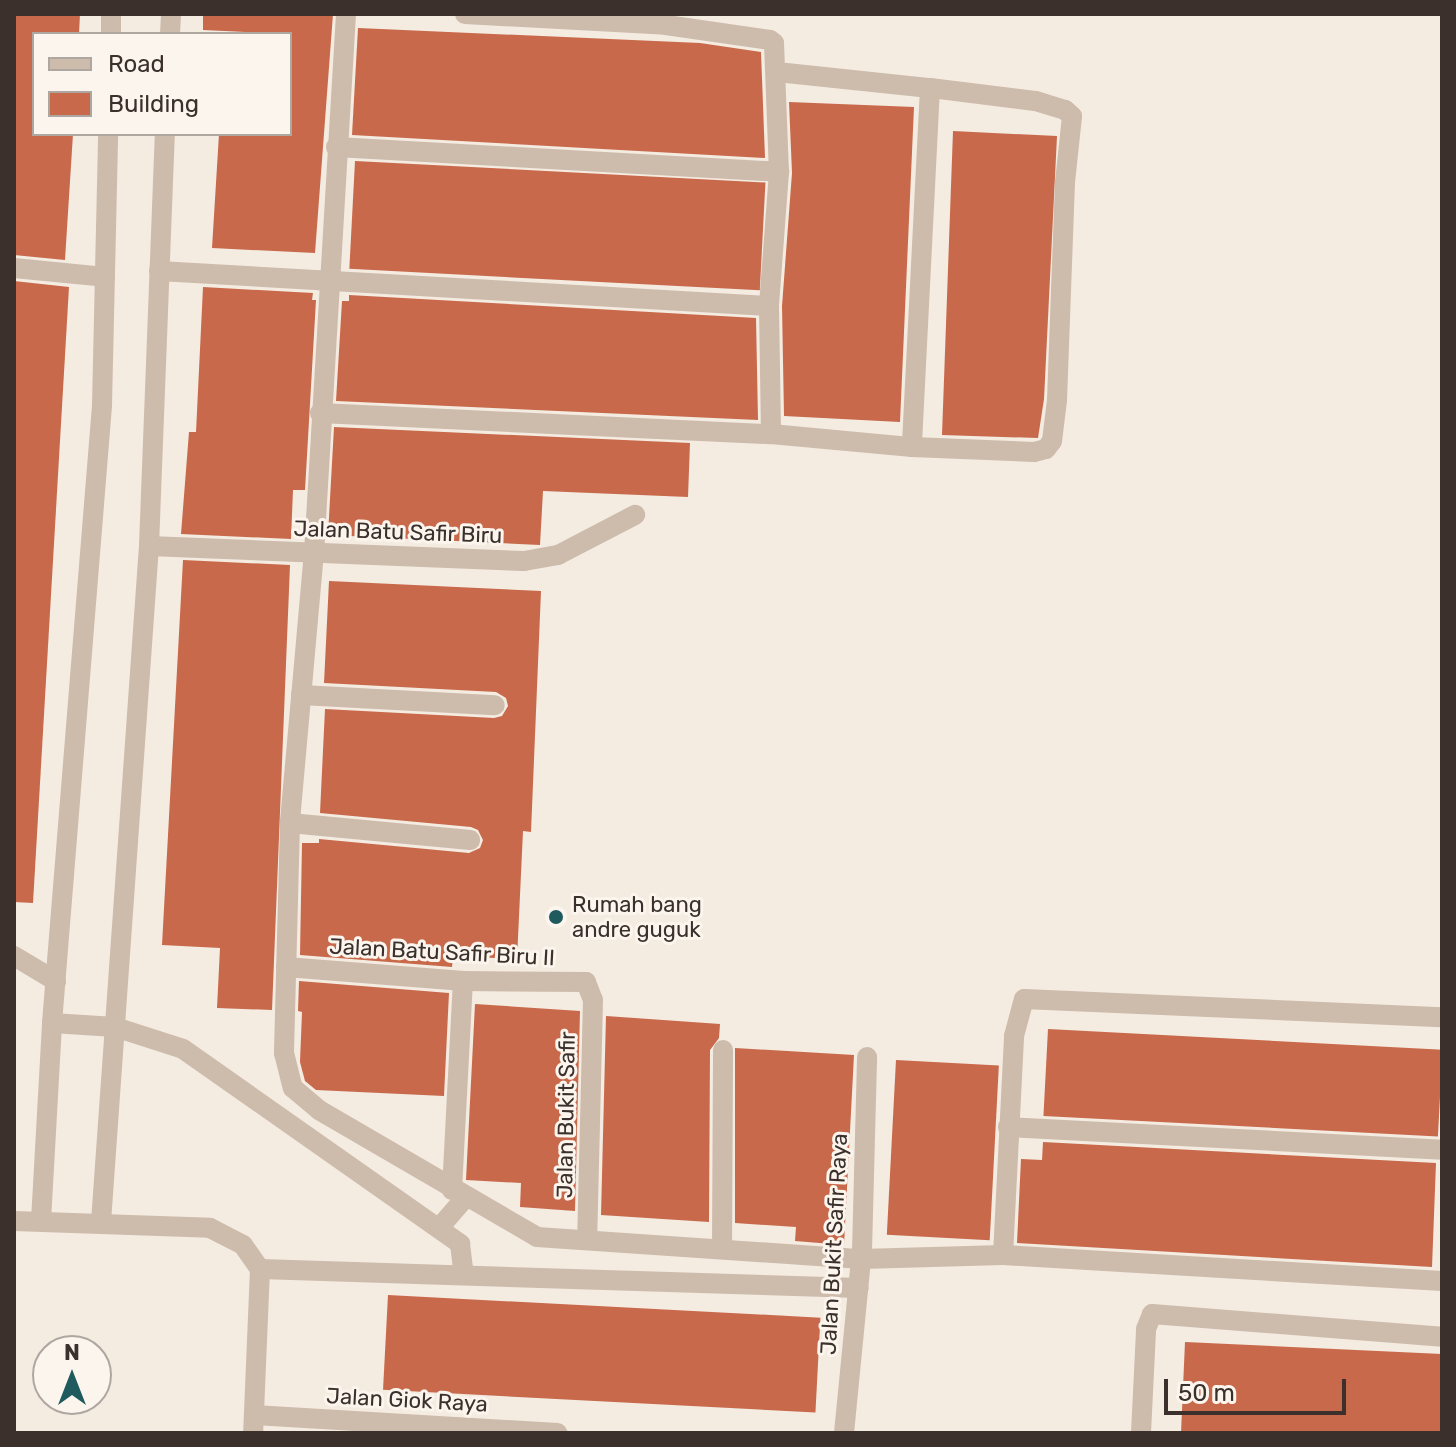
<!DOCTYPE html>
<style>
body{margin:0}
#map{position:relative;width:1456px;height:1447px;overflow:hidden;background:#f4ebe1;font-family:Rubik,sans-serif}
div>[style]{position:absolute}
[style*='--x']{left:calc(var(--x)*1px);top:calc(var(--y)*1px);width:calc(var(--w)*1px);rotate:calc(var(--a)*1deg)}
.building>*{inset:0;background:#c8694b;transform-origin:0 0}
.street>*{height:20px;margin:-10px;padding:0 10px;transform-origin:10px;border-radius:10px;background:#cdbbac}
.dots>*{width:22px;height:22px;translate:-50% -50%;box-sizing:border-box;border:4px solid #fbf5ee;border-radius:50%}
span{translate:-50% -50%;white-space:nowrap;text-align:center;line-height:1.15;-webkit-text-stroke:6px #fbf5ee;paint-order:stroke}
.street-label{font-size:22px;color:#3b302b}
.poi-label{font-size:22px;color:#3b302b}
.left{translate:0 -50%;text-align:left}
.frame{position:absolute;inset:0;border:16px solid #3b302b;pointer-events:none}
.legend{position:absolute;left:32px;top:32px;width:260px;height:104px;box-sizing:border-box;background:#fbf5ee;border:2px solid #aea6a0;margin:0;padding:10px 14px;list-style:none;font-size:24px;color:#3b302b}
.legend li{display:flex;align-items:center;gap:16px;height:40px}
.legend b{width:40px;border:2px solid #aea6a0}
.north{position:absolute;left:32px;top:1335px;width:80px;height:80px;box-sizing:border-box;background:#fbf5ee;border:2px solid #aea6a0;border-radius:50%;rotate:0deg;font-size:22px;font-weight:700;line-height:32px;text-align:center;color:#3b302b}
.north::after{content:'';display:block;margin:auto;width:28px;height:36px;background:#1f5a5e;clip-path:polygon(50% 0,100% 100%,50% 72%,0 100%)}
.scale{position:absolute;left:1164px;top:1379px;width:182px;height:36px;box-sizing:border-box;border:4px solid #3b302b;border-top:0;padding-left:10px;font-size:24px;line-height:28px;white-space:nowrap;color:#3b302b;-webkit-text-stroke:6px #fbf5ee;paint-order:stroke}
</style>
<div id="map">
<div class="building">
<div style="clip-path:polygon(14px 14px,80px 14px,79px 34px,34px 34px,34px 134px,73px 134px,65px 260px,14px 255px)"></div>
<div style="clip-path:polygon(203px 14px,333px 14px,315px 253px,212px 248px,219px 134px,290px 134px,290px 34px,203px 30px)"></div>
<div style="clip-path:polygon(358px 28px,700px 43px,761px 52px,765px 158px,352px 135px)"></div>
<div style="clip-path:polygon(789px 102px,914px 107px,900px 422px,784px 416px,782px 306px,792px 173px)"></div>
<div style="clip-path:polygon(953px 131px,1057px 136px,1044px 399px,1038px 438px,942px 435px)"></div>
<div style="left:355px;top:161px;width:411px;height:108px;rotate:3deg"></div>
<div style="clip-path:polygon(14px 281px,69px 287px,33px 903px,14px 902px)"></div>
<div style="clip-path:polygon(203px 287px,313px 293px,312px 300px,316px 300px,305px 490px,293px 490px,291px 539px,181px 534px,189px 432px,196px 432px)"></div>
<div style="clip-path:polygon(349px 295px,756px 318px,758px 420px,336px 401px,342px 301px,349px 301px)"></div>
<div style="clip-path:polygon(334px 427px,690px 443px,688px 497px,543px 491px,540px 545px,328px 535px)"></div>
<div style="clip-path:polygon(183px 560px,290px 565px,272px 1010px,217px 1008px,220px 948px,162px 945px)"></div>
<div style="clip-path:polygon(329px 581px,541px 591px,531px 832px,523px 831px,517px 959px,453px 956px,452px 967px,300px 955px,302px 843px,319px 843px,319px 839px,469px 853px,480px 848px,483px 840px,478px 830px,471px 827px,320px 813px,325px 709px,494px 718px,502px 716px,508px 706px,506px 698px,496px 692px,324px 683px)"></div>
<div style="clip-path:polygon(299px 981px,449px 993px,444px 1096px,316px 1090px,305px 1081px,300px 1062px,302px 1012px,298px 1011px)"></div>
<div style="clip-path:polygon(475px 1004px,580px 1011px,575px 1211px,520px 1207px,521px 1183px,466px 1180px)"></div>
<div style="clip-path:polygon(606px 1016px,720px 1024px,719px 1038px,710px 1050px,709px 1222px,601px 1215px)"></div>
<div style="left:1048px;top:1029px;width:395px;height:87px;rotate:3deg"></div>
<div style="clip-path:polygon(735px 1048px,854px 1055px,844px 1245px,795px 1241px,796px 1227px,735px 1223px)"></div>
<div style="left:896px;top:1060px;width:103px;height:175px;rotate:3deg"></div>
<div style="clip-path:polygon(1043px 1142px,1436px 1163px,1432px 1267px,1017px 1243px,1021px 1159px,1042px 1160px)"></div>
<div style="left:388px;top:1295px;width:433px;height:95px;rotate:3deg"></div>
<div style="clip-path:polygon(1185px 1342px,1442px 1354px,1442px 1433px,1181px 1433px)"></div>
</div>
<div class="street">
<div style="--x:346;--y:14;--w:539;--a:93.4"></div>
<div style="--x:314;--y:552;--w:272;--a:95.1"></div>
<div style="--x:290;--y:823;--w:230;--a:91.5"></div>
<div style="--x:284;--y:1053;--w:36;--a:76"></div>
<div style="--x:293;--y:1088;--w:34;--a:40"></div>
<div style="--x:319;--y:1110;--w:252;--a:30.2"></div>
<div style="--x:537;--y:1237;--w:325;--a:3.9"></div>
<div style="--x:861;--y:1259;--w:142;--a:-1.6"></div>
<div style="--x:1003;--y:1255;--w:440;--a:3.4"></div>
<div style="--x:465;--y:14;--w:201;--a:3.1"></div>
<div style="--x:666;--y:25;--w:105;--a:8.2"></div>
<div style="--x:770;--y:40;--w:5;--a:37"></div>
<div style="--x:774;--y:43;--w:129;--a:87.8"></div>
<div style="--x:779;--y:172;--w:134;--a:94.3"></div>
<div style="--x:769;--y:306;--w:128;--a:89.1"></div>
<div style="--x:111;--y:34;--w:20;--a:-90"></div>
<div style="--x:170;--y:34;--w:20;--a:-87"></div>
<div style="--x:777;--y:72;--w:154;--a:6"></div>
<div style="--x:930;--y:88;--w:359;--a:92.9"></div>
<div style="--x:336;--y:147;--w:444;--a:3.2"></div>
<div style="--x:14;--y:268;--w:91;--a:5.6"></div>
<div style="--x:159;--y:271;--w:611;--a:3.28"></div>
<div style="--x:320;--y:413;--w:451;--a:2.7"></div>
<div style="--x:771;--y:434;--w:142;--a:5.3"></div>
<div style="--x:912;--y:447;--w:122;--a:2.3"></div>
<div style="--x:1034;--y:452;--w:12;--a:-14"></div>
<div style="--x:1046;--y:449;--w:10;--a:-53"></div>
<div style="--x:1052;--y:441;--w:41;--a:-83"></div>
<div style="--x:1057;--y:400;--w:218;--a:-87.9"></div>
<div style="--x:1065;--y:182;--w:66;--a:-83.9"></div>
<div style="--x:1072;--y:116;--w:9;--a:-139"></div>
<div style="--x:1065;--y:110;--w:31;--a:-163"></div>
<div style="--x:1035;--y:101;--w:106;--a:-172.9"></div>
<div style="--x:149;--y:546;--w:375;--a:2.3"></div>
<div style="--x:524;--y:561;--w:35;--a:-10"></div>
<div style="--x:558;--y:555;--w:87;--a:-27.5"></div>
<div style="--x:301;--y:695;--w:194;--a:3"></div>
<div style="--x:290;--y:823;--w:181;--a:5.4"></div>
<div style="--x:14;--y:956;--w:49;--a:30.8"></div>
<div style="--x:286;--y:967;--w:178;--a:4.5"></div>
<div style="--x:463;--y:981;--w:123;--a:0.5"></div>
<div style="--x:586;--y:982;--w:19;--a:69"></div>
<div style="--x:593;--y:1000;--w:240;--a:91.4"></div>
<div style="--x:52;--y:1023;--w:63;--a:3.6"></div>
<div style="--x:115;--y:1027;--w:71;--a:17.9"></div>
<div style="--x:183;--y:1049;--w:339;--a:35.1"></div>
<div style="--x:460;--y:1244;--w:31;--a:83"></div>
<div style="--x:1008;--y:1127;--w:435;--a:3"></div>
<div style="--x:452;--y:1190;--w:209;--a:-87"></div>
<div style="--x:14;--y:1221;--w:196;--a:2"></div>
<div style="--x:210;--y:1228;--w:37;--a:27"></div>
<div style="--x:243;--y:1245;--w:29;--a:55"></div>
<div style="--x:260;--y:1269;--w:164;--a:92.4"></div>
<div style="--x:41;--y:1221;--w:198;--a:-86.8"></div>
<div style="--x:52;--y:1023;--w:620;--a:-85.37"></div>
<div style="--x:102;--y:405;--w:271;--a:-88.7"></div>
<div style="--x:101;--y:1222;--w:678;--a:-85.94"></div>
<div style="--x:149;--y:546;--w:412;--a:-87.8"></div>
<div style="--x:439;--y:1228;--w:40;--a:-49"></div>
<div style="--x:722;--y:1249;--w:199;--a:-89.7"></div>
<div style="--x:1003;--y:1255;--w:219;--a:-87.1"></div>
<div style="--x:1014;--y:1036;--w:38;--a:-75"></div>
<div style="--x:1024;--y:999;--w:418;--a:2.5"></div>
<div style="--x:260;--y:1269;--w:599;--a:1.82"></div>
<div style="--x:254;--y:1415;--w:304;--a:3.4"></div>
<div style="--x:844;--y:1433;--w:183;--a:-84.4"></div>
<div style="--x:862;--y:1251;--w:194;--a:-88.5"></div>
<div style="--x:1141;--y:1433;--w:104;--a:-87.2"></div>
<div style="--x:1146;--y:1329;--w:16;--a:-68"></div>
<div style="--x:1152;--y:1314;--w:291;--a:4.5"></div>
</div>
<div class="dots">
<div style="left:556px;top:917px;background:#1f5a5e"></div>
</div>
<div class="street-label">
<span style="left:398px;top:532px;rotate:2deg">Jalan Batu Safir Biru</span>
<span style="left:442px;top:952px;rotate:3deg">Jalan Batu Safir Biru II</span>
<span style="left:566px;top:1115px;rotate:-89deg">Jalan Bukit Safir</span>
<span style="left:834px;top:1244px;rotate:-87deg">Jalan Bukit Safir Raya</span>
<span style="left:407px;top:1400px;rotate:3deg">Jalan Giok Raya</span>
</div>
<div class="poi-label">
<span class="left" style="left:572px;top:917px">Rumah bang<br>andre guguk</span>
</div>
<div class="frame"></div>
<ul class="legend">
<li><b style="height:10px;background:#cdbbac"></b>Road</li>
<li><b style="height:22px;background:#c8694b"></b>Building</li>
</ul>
<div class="north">N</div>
<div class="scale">50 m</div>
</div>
